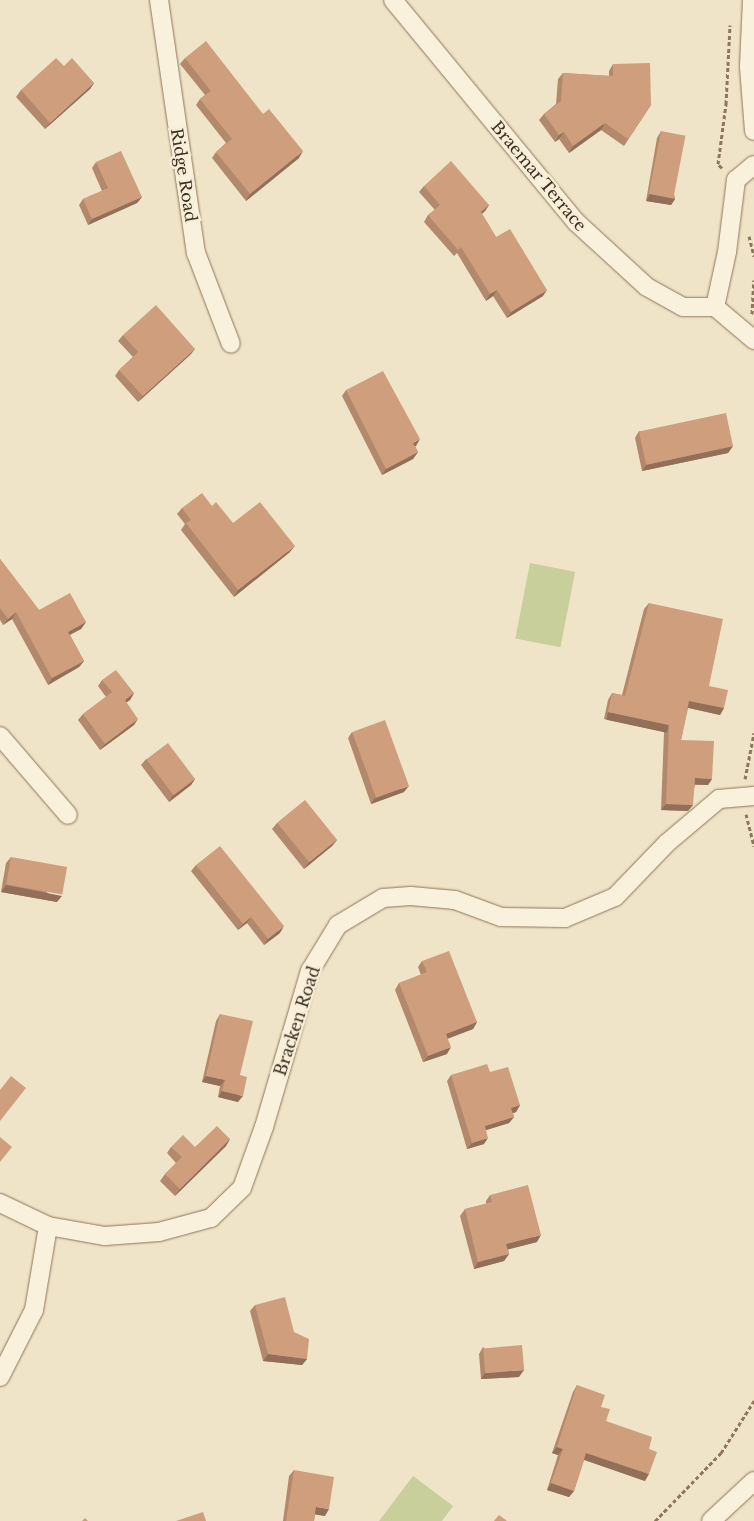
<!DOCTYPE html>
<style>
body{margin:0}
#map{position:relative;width:754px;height:1521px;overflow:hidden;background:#f0e4c8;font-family:"Libre Baskerville",serif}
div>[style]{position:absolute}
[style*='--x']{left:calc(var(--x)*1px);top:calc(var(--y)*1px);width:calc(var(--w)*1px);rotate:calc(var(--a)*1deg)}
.green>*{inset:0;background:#c9cf9b;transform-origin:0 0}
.path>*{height:3px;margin-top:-1.5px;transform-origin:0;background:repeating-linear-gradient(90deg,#8d765c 0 4px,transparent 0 6.5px)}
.roads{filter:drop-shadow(0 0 1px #8d765c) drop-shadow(0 0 1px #8d765c)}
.street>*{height:18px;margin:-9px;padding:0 9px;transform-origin:9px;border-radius:9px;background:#faf1dc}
.wall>*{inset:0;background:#b2896c}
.shaded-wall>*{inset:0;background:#916f58;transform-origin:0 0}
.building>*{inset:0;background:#cf9f7d;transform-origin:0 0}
span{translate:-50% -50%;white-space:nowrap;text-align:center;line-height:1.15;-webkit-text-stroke:5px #f7eed8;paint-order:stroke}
.street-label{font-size:16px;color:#3d2e20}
</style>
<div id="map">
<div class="green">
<div style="left:530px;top:563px;width:46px;height:77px;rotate:11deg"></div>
<div style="clip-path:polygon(413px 1476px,453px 1506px,442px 1521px,379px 1521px)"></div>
</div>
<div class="path">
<div style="--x:722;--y:168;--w:6;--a:-135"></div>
<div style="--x:718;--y:164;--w:61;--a:-82.4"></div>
<div style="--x:726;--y:104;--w:79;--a:-87.1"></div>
<div style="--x:749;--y:236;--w:21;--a:76"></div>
<div style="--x:752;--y:314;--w:34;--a:-87"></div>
<div style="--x:745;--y:779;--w:47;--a:-78.9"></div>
<div style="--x:746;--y:814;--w:33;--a:76"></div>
<div style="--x:655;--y:1521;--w:95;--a:-45.9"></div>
<div style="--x:721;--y:1453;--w:62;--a:-57.6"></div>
</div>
<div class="roads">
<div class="street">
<div style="--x:159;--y:0;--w:256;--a:81.7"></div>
<div style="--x:196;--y:253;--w:97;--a:69"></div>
<div style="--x:393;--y:0;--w:288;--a:50.5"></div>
<div style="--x:576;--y:222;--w:96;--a:42.5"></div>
<div style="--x:647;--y:287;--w:41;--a:29.1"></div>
<div style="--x:683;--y:307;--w:32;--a:0"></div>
<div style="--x:715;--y:307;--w:56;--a:-77.7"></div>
<div style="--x:727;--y:252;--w:73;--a:-82.9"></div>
<div style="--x:736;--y:180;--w:23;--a:-40"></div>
<div style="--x:752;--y:0;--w:67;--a:92.6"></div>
<div style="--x:749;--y:67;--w:64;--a:85.5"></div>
<div style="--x:715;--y:307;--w:51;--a:40.2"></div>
<div style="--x:0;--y:736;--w:104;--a:49.3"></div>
<div style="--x:0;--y:1203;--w:53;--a:25.6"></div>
<div style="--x:0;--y:1377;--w:75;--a:-63.1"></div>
<div style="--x:34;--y:1310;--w:85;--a:-80.5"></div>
<div style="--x:48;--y:1226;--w:58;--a:10"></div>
<div style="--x:105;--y:1236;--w:54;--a:-4.2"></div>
<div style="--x:159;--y:1232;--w:54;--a:-15.1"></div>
<div style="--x:211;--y:1218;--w:43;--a:-44.1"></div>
<div style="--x:242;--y:1188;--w:65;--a:-70.2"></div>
<div style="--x:264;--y:1127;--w:163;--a:-73.6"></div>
<div style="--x:310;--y:971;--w:54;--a:-58.7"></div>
<div style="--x:338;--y:925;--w:52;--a:-31"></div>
<div style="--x:383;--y:898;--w:28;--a:-4"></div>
<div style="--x:411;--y:896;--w:44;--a:5.2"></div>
<div style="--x:455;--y:900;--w:49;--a:20.3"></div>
<div style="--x:501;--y:917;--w:64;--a:0.9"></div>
<div style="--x:565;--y:918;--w:54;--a:-22.8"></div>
<div style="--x:615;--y:897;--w:75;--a:-46.1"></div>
<div style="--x:667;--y:843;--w:68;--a:-40.2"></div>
<div style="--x:719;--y:799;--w:35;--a:-5"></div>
<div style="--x:711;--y:1521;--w:59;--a:-42.9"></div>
</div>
</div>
<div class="wall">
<div style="clip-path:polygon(185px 58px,263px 114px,299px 158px,246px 201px,212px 158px,216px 152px,226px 143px,196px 105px,200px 99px,205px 95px,180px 64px)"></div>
<div style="clip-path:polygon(613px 64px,651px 105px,624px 146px,601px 130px,569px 153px,559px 139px,555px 142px,539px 120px,544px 114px,556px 104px,558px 79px,563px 73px,609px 76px,609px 71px)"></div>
<div style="clip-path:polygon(64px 66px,94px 83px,90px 89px,45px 129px,16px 97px,21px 90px)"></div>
<div style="clip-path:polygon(661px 131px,675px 199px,671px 205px,646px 201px,657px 138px)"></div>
<div style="clip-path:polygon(96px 162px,142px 197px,137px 203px,88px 225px,79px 205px,83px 199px,102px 191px,92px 168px)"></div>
<div style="clip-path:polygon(424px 186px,489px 205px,485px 211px,482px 214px,496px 237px,543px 296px,507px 318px,493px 296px,486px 301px,457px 253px,454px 256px,424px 222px,428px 215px,435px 210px,419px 192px)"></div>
<div style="clip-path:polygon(123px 335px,195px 349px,190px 355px,138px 402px,115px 376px,119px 370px,133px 357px,118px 341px)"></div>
<div style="clip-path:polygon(346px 390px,416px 446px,415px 446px,418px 452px,413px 459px,382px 475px,342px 396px)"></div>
<div style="clip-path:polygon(639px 431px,733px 446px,728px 453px,642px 471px,635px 438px)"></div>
<div style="clip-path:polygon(212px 506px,233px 523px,290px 552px,234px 597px,181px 530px,185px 524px,177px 514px,182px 508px)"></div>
<div style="clip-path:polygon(0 559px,39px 610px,86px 622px,81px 629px,70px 635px,84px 661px,79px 667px,48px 685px,12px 619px,3px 625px,0 620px)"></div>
<div style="clip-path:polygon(649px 603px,724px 708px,720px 715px,688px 708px,681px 740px,712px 779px,708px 785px,695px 785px,688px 811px,661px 810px,664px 732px,604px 719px,608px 700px,612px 693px,622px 695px,644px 609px)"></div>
<div style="clip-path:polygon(102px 680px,134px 693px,130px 700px,126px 702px,134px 725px,100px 750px,78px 720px,83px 714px,106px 697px,98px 686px)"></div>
<div style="clip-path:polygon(352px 732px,404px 792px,371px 804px,348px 738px)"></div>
<div style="clip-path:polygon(146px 759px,195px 779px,191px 785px,169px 802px,141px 765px)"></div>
<div style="clip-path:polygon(277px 823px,337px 840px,332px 846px,304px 869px,272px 829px)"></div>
<div style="clip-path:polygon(11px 857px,57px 902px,1px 892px,6px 863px)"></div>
<div style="clip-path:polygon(196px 865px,280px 933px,264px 945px,247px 923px,238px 930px,191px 871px)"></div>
<div style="clip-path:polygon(422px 961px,477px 1022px,473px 1029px,448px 1038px,447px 1054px,423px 1062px,395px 990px,399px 983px,421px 975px,418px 967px)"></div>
<div style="clip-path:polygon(220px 1014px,240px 1075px,238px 1102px,218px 1097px,220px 1086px,202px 1082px,216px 1021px)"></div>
<div style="clip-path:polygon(490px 1072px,520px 1105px,516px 1112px,513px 1113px,514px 1117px,509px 1123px,486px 1130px,484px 1144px,467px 1149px,447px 1081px,451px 1075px)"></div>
<div style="clip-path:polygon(230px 1139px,226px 1146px,175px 1196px,160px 1181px,165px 1174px,176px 1163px,167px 1153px,171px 1147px,195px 1147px)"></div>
<div style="clip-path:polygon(490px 1195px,537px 1242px,508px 1249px,509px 1254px,504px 1261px,474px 1269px,460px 1216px,465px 1209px,486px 1204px,486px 1201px)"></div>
<div style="clip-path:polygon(255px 1305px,294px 1332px,307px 1359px,302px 1365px,263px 1361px,250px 1311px)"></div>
<div style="clip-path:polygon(483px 1347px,519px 1377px,481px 1379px,479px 1354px)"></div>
<div style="clip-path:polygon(577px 1385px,601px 1407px,606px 1421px,649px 1449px,645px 1481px,584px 1460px,574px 1491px,569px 1497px,547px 1490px,558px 1455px,552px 1453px,573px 1392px)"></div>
<div style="clip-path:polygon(294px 1470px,325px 1516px,315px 1514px,314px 1521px,283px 1521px,289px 1476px)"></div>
</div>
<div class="shaded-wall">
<div style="clip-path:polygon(94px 83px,90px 89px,45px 129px,50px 123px)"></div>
<div style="clip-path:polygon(605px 123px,601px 130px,569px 153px,573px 146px)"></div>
<div style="clip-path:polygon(564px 132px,559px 139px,555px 142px,559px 135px)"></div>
<div style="clip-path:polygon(303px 151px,299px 158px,246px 201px,250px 194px)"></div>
<div style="clip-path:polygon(650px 194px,675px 199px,671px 205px,646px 201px)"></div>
<div style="clip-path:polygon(142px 197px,137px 203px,88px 225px,92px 219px)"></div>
<div style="clip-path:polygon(489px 205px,485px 211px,476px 218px,481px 212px)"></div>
<div style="clip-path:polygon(497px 290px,493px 296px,486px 301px,490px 294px)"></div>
<div style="clip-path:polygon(547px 290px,543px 296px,507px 318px,511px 312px)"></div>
<div style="clip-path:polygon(195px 349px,190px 355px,138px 402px,143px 396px)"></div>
<div style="clip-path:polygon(420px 439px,416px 446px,409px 449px,413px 443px)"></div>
<div style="clip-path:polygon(733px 446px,728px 453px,642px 471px,646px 465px)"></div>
<div style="clip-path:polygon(418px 452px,413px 459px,382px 475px,386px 469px)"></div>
<div style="clip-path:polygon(295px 546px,290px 552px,234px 597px,238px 590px)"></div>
<div style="clip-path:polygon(16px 612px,12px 619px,3px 625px,8px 619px)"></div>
<div style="clip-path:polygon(86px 622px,81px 629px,63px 638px,68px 632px)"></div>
<div style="clip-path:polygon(84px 661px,79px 667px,48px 685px,52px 678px)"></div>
<div style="clip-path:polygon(134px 693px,130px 700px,120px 707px,125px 700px)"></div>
<div style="clip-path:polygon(689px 701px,724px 708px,720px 715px,685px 707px)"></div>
<div style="left:608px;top:712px;width:62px;height:8px;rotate:12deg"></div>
<div style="clip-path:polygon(138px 719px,134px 725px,100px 750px,105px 744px)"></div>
<div style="clip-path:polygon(695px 778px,712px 779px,708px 785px,691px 784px)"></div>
<div style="clip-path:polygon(195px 779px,191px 785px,169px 802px,173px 795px)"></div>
<div style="clip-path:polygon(409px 786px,404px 792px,371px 804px,375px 798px)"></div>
<div style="clip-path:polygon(666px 804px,693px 805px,688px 811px,661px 810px)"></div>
<div style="clip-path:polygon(337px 840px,332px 846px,304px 869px,309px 862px)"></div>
<div style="clip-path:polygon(6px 885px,62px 896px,57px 902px,1px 892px)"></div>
<div style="clip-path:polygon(251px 917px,247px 923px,238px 930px,243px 924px)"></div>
<div style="clip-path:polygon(284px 926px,280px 933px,264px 945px,268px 939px)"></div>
<div style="clip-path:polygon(477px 1022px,473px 1029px,442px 1041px,446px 1034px)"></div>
<div style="clip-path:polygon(451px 1047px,447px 1054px,423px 1062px,428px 1056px)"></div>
<div style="clip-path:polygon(206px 1076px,225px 1080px,220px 1086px,202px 1082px)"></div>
<div style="clip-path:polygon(222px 1091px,243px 1096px,238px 1102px,218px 1097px)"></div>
<div style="clip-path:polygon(520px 1105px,516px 1112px,507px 1115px,511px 1108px)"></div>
<div style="clip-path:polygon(514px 1117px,509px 1123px,480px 1132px,485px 1126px)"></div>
<div style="clip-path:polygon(488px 1138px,484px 1144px,467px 1149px,472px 1143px)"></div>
<div style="clip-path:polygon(230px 1139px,226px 1146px,175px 1196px,180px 1189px)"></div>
<div style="clip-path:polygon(541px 1235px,537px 1242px,502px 1251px,506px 1244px)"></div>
<div style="clip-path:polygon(509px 1254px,504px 1261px,474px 1269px,478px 1262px)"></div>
<div style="clip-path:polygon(268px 1354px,307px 1359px,302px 1365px,263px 1361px)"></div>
<div style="clip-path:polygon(524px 1370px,519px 1377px,481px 1379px,485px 1373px)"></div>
<div style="clip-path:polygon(557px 1447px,563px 1449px,558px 1455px,552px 1453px)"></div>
<div style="clip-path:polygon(586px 1453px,649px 1474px,645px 1481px,582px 1459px)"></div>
<div style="clip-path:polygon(551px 1483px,574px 1491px,569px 1497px,547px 1490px)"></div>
<div style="clip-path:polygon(316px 1507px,329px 1509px,325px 1516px,312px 1514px)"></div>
</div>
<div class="building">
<div style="clip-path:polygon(206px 41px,263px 114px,269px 109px,303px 151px,250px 194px,216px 152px,232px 139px,200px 99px,211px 91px,185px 58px)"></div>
<div style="clip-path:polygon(56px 58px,64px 66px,72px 58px,94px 83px,50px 123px,21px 90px)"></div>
<div style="clip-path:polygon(650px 63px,651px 105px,628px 139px,605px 123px,573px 146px,564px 132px,559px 135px,544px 114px,561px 101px,563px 73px,613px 76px,613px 64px)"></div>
<div style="left:661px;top:131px;width:25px;height:64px;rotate:11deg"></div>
<div style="clip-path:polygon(121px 151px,142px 197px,92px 219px,83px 199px,108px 188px,96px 162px)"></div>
<div style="clip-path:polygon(451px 161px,489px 205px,481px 212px,496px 237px,510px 229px,547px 290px,511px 312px,497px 290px,490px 294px,461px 247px,458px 250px,428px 215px,440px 205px,424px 186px)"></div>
<div style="clip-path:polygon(156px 305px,195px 349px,143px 396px,119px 370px,138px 352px,123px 335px)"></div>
<div style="clip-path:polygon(383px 371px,420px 439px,413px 443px,418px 452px,386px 469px,346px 390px)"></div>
<div style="left:726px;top:413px;width:34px;height:89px;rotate:78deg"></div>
<div style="clip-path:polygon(202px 493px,212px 506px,216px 502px,233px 523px,260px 502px,295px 546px,238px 590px,186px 523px,191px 520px,182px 508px)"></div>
<div style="clip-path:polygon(0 559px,39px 610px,70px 593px,86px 622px,68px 632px,84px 661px,52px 678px,16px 612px,8px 619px,0 608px)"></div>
<div style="clip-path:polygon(649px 603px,723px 619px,709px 686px,728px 690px,724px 708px,689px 701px,681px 740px,714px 741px,712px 779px,695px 778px,693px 805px,666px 804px,669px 725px,608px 712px,612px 693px,625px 696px)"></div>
<div style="clip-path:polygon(116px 670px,134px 693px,125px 700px,138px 719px,105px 744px,83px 714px,112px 692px,102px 680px)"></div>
<div style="left:385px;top:720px;width:70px;height:35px;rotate:70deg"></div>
<div style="left:168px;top:743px;width:45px;height:27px;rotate:53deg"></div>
<div style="left:305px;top:800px;width:51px;height:36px;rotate:51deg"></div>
<div style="clip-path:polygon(220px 846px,284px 926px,268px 939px,251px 917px,243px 924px,196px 865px)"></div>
<div style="left:11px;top:857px;width:57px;height:28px;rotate:10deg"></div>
<div style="clip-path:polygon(449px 951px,477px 1022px,446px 1034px,451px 1047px,428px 1056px,399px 983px,427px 972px,422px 961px)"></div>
<div style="clip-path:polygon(220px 1014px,253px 1021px,240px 1075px,247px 1077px,243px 1096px,222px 1091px,225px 1080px,206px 1076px)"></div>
<div style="clip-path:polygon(487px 1064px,490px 1072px,508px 1067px,520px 1105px,511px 1108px,514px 1117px,485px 1126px,488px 1138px,472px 1143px,451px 1075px)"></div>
<div style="clip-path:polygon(11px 1076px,26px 1088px,0 1121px,0 1090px)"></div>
<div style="clip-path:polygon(217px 1126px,230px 1139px,180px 1189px,165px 1174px,182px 1157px,171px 1147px,183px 1135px,195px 1147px)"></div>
<div style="clip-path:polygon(0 1137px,12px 1147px,0 1162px)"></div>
<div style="clip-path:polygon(528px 1185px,541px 1235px,506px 1244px,509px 1254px,478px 1262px,465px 1209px,492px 1202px,490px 1195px)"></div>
<div style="clip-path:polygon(285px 1297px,294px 1332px,309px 1339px,307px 1359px,268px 1354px,255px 1305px)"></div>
<div style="left:522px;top:1345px;width:25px;height:39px;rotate:85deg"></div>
<div style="clip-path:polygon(577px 1385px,605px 1395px,601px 1407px,610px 1409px,606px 1421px,652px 1437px,649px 1449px,657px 1452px,649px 1474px,586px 1453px,574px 1491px,551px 1483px,563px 1449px,557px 1447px)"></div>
<div style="clip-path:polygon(294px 1470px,334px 1477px,329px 1509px,316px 1507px,314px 1521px,286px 1521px)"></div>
<div style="clip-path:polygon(203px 1512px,206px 1521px,176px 1521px)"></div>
<div style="clip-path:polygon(499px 1515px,507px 1521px,494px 1521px)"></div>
<div style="clip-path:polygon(85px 1518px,88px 1521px,82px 1521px)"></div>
</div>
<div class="street-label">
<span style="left:184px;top:175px;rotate:81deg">Ridge Road</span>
<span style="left:539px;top:176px;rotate:50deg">Braemar Terrace</span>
<span style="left:297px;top:1021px;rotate:-72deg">Bracken Road</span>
</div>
</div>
